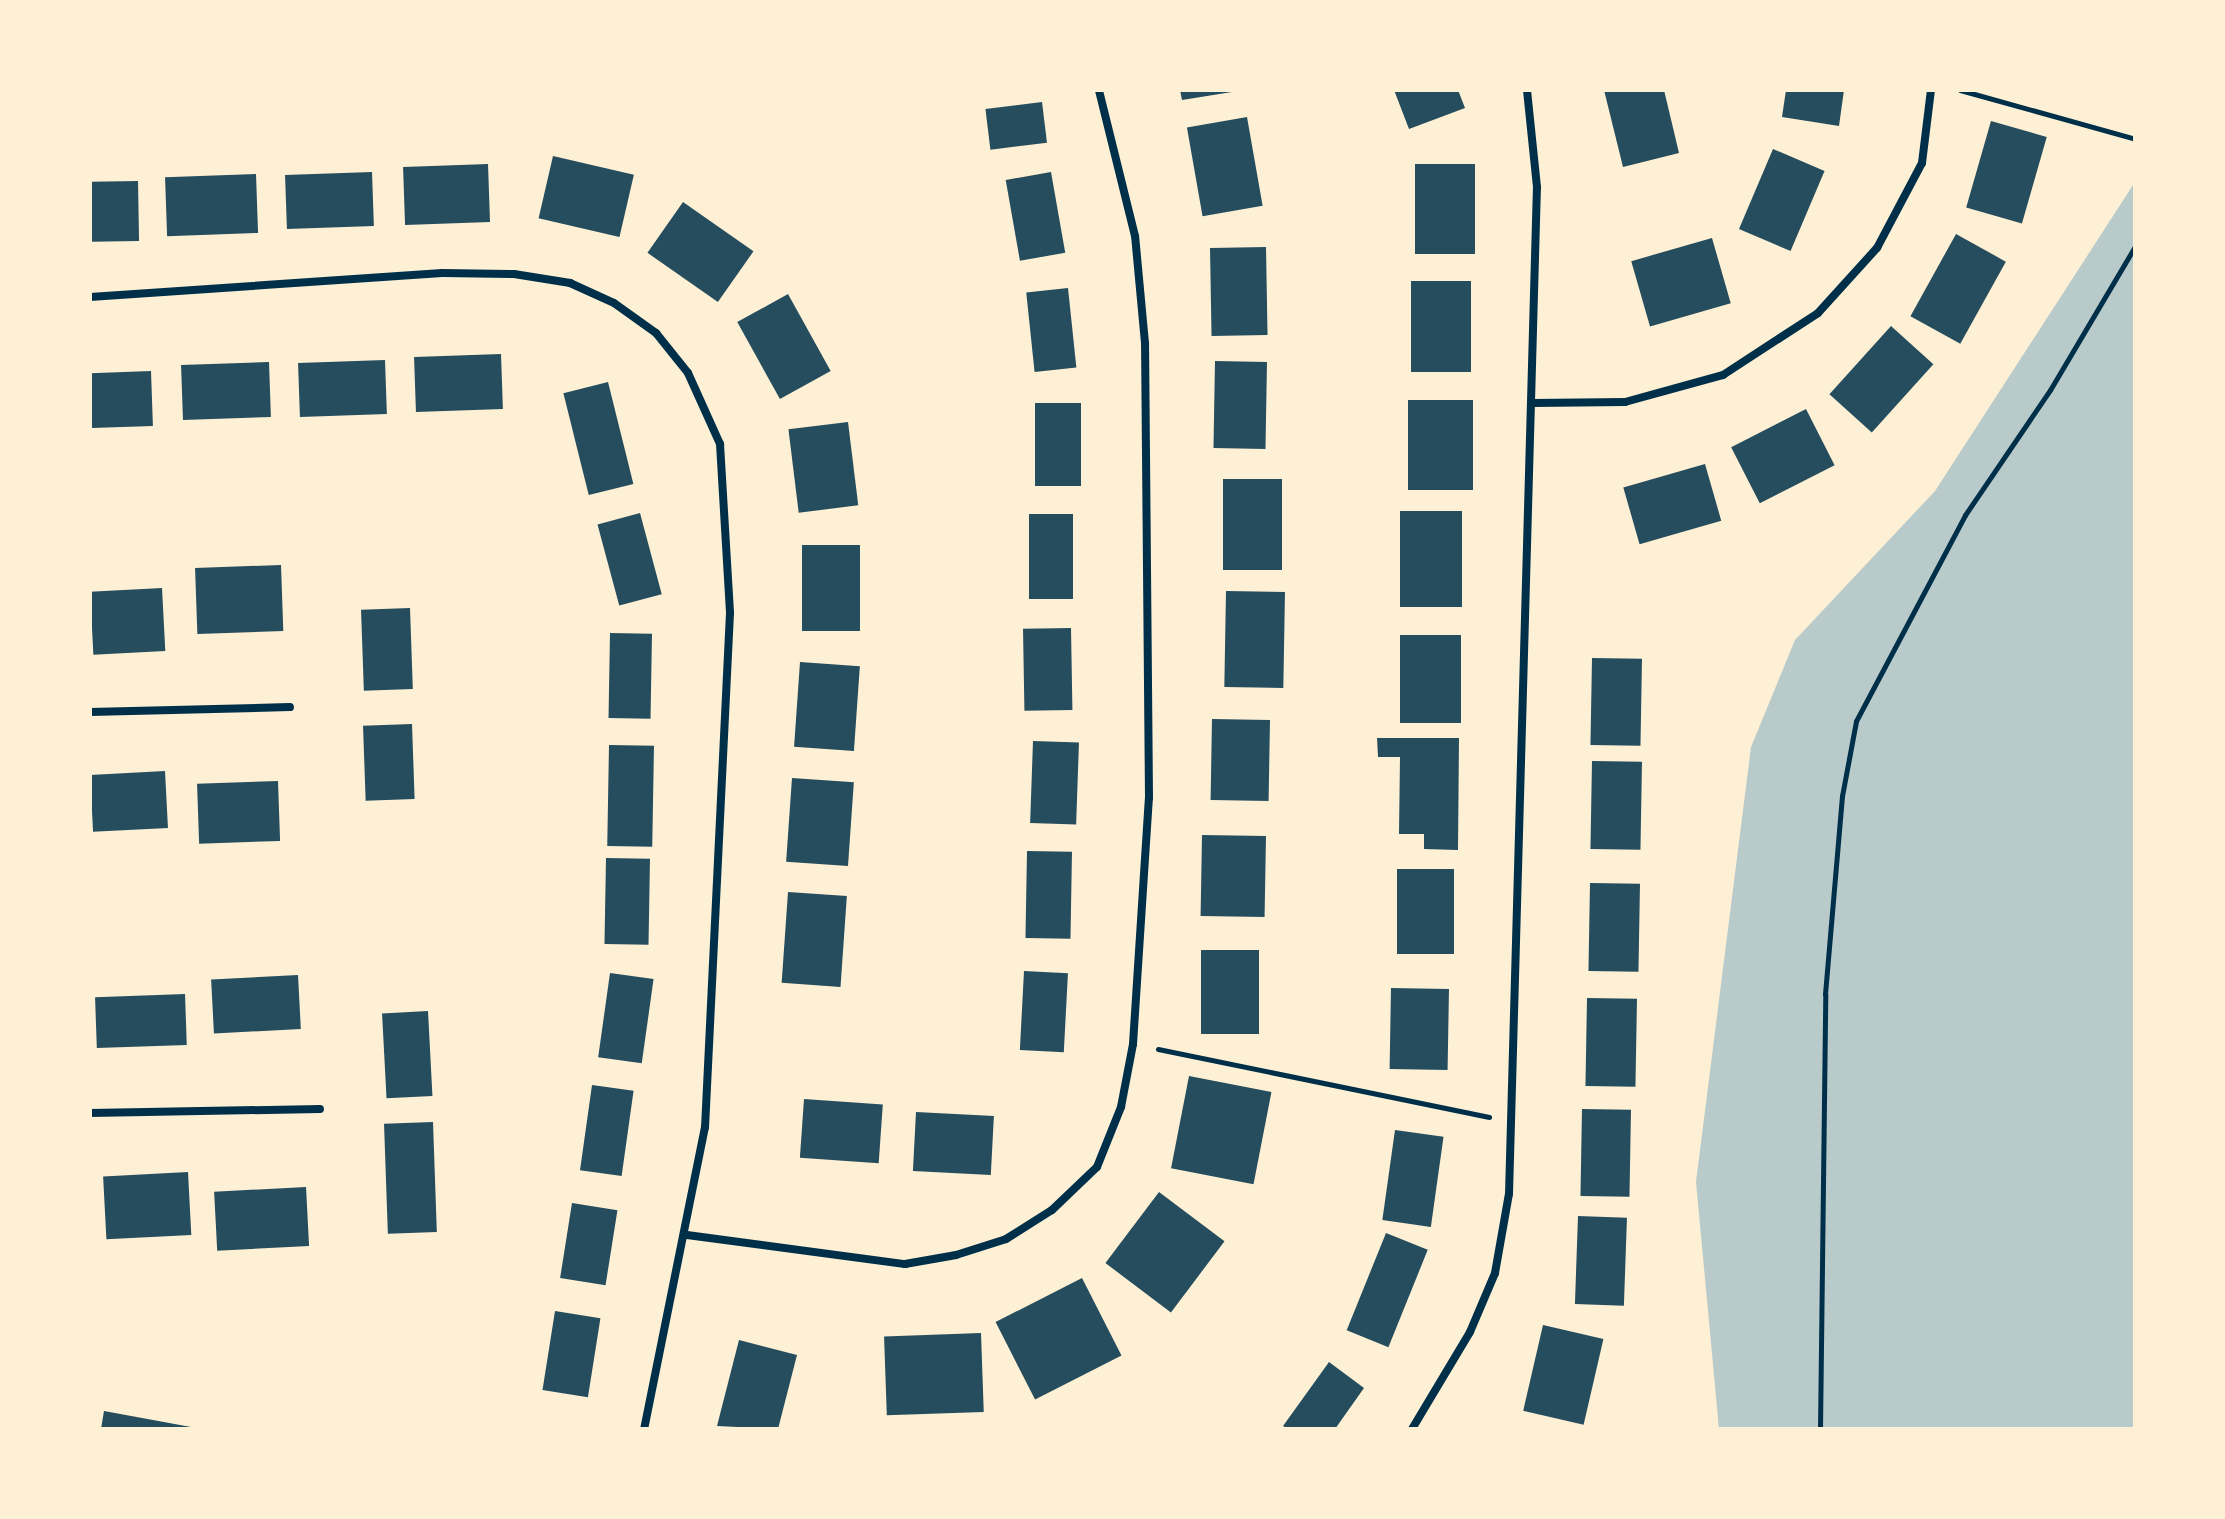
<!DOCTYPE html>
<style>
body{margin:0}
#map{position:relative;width:2225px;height:1519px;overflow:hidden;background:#fdf0d5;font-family:"Playfair Display",serif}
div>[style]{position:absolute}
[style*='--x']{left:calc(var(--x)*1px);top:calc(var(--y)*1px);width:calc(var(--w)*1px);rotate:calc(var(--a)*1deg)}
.green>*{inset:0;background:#b9caca}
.building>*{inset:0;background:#264d5e;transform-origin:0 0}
.path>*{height:5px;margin:-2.5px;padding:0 2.5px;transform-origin:2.5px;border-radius:2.5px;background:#003049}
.minor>*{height:8px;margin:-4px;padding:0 4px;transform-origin:4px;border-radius:4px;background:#003049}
span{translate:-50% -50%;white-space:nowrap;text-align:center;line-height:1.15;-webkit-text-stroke:6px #fdf0d5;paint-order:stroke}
.frame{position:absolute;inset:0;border:92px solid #fdf0d5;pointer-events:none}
</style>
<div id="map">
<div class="green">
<div style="clip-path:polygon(2135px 182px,2135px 1429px,1719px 1429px,1696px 1182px,1751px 747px,1795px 640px,1935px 491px)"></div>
</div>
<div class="building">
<div style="clip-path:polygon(1180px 90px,1232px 90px,1232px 92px,1182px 100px)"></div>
<div style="clip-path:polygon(1394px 90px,1458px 90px,1465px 108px,1409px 129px)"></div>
<div style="clip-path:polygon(1604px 90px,1664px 90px,1679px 153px,1623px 167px)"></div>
<div style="clip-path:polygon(1786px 90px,1844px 90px,1839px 126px,1782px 117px)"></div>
<div style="left:1042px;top:102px;width:41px;height:57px;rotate:83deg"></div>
<div style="left:1247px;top:117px;width:90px;height:61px;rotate:80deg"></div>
<div style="left:1991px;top:121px;width:58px;height:90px;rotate:16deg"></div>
<div style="left:1773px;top:149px;width:56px;height:87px;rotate:23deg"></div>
<div style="left:553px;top:156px;width:83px;height:64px;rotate:13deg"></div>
<div style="left:488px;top:164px;width:58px;height:85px;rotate:88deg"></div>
<div style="left:1415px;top:164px;width:60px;height:90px"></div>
<div style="left:372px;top:172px;width:54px;height:87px;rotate:88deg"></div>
<div style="left:1051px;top:172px;width:82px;height:46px;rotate:80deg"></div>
<div style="left:256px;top:174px;width:59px;height:91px;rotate:88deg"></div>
<div style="left:138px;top:181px;width:60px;height:48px;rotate:89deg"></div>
<div style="left:683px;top:202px;width:86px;height:62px;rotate:35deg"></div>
<div style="left:1956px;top:234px;width:57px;height:94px;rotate:29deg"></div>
<div style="left:1712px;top:238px;width:68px;height:84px;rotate:74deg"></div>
<div style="left:1266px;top:247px;width:88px;height:56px;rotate:89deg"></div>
<div style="left:1411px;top:281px;width:60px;height:91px"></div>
<div style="left:1068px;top:288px;width:80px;height:42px;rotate:84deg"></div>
<div style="left:788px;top:294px;width:88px;height:58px;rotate:61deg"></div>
<div style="left:1891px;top:326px;width:57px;height:92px;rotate:42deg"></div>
<div style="left:501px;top:354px;width:55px;height:87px;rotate:88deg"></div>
<div style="left:385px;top:360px;width:54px;height:87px;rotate:88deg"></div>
<div style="left:1215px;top:361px;width:52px;height:87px;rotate:1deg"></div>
<div style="left:269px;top:362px;width:55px;height:88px;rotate:88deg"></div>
<div style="left:151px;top:371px;width:55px;height:61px;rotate:88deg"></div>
<div style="left:608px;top:382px;width:105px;height:46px;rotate:76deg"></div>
<div style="left:1408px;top:400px;width:65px;height:90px"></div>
<div style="left:1035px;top:403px;width:46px;height:83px"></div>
<div style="left:1806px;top:409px;width:63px;height:84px;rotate:63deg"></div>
<div style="left:848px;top:422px;width:84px;height:60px;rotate:83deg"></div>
<div style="left:1705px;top:464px;width:59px;height:85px;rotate:74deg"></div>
<div style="left:1223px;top:479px;width:59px;height:91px"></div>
<div style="left:1400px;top:511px;width:62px;height:96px"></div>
<div style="left:640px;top:513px;width:84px;height:44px;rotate:75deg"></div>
<div style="left:1029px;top:514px;width:44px;height:85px"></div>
<div style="left:802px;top:545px;width:58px;height:86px"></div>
<div style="left:281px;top:565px;width:66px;height:86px;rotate:88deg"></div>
<div style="left:162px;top:588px;width:63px;height:72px;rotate:87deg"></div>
<div style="left:1226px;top:591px;width:59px;height:96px;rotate:1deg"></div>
<div style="left:410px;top:608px;width:81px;height:49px;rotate:88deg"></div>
<div style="left:1071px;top:628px;width:82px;height:48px;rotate:89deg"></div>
<div style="left:610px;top:633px;width:42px;height:85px;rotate:1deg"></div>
<div style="left:1400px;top:635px;width:61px;height:88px"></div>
<div style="left:1592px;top:658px;width:50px;height:87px;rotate:1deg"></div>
<div style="left:800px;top:662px;width:60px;height:85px;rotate:4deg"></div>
<div style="left:1212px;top:719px;width:58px;height:81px;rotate:1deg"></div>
<div style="left:412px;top:724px;width:75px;height:49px;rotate:88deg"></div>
<div style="clip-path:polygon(1377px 738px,1459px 738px,1458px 850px,1424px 849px,1424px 834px,1399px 834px,1400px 757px,1378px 757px)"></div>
<div style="left:1033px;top:741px;width:46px;height:82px;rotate:2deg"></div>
<div style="left:609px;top:745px;width:45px;height:101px;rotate:1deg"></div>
<div style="left:1592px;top:761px;width:50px;height:88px;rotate:1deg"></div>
<div style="left:165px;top:771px;width:57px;height:75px;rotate:87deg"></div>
<div style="left:792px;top:778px;width:62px;height:84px;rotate:4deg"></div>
<div style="left:278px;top:781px;width:60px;height:81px;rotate:88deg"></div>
<div style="left:1202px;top:835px;width:64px;height:81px;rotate:1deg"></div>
<div style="left:1027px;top:851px;width:45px;height:87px;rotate:1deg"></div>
<div style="left:606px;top:858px;width:44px;height:86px;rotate:1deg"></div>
<div style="left:1397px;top:869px;width:57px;height:85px"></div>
<div style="left:1590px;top:883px;width:50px;height:88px;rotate:1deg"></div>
<div style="left:788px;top:892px;width:59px;height:91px;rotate:4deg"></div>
<div style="left:1201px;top:950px;width:58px;height:84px"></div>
<div style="left:1024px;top:971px;width:44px;height:79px;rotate:3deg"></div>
<div style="left:610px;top:973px;width:44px;height:85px;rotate:8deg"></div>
<div style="left:298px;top:975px;width:54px;height:87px;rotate:87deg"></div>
<div style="left:1391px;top:988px;width:58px;height:81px;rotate:1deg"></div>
<div style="left:185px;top:994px;width:51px;height:90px;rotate:88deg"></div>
<div style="left:1587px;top:998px;width:50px;height:88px;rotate:1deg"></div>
<div style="left:428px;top:1011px;width:85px;height:46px;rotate:87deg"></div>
<div style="left:1189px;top:1076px;width:84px;height:94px;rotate:11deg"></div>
<div style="left:592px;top:1085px;width:42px;height:86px;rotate:8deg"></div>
<div style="left:804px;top:1099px;width:79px;height:59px;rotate:4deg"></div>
<div style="left:1582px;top:1109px;width:49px;height:87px;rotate:1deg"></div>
<div style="left:916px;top:1112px;width:78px;height:59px;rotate:3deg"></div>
<div style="left:433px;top:1122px;width:110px;height:49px;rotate:88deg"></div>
<div style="left:1395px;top:1130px;width:49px;height:91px;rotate:8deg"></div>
<div style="left:188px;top:1172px;width:63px;height:85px;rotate:87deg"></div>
<div style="left:306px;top:1187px;width:59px;height:92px;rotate:87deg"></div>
<div style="left:1159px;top:1192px;width:82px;height:89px;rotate:37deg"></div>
<div style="left:572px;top:1203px;width:46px;height:76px;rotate:9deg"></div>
<div style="left:1578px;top:1216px;width:49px;height:88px;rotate:2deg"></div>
<div style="left:1386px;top:1233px;width:45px;height:105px;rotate:22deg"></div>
<div style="left:1082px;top:1278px;width:87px;height:97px;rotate:63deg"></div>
<div style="left:555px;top:1311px;width:46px;height:80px;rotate:9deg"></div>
<div style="left:1543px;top:1325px;width:62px;height:88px;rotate:13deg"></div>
<div style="left:981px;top:1333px;width:79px;height:97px;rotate:88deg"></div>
<div style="clip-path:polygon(739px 1340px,797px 1355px,778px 1429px,717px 1426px)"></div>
<div style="clip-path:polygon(1329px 1362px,1364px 1388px,1335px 1429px,1288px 1429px,1283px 1426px)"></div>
<div style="clip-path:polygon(104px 1411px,191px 1427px,191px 1429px,101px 1429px)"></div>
</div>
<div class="path">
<div style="--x:1960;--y:90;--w:182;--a:15.6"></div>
<div style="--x:1158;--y:1049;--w:338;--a:11.6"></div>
<div style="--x:1820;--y:1429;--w:435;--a:-89.3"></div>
<div style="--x:1825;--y:994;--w:199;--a:-85.1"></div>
<div style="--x:1842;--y:796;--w:76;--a:-79.4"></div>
<div style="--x:1856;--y:721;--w:233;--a:-62.1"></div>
<div style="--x:1965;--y:515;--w:151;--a:-55.8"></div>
<div style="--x:2050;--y:390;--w:167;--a:-59.4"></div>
</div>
<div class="minor">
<div style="--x:90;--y:297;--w:353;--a:-3.9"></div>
<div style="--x:442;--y:273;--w:72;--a:0.8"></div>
<div style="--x:514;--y:274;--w:57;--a:9.1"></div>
<div style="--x:570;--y:283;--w:48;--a:24.4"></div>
<div style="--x:614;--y:303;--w:52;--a:35.5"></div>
<div style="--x:656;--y:333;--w:51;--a:51.3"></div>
<div style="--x:688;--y:373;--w:78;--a:65.7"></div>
<div style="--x:720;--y:444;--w:169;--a:86.6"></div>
<div style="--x:730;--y:613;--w:515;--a:92.78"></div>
<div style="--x:705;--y:1127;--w:308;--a:101.4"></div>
<div style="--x:1533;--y:403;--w:92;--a:-0.6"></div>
<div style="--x:1625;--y:402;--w:102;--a:-15.4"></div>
<div style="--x:1723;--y:375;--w:113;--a:-33.1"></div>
<div style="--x:1818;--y:313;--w:88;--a:-47.8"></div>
<div style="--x:1877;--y:248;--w:96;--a:-62.1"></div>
<div style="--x:1922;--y:163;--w:74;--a:-83"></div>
<div style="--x:90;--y:712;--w:200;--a:-1.4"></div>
<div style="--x:90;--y:1113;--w:230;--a:-1"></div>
<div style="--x:687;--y:1235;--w:220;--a:7.6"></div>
<div style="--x:905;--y:1264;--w:52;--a:-10"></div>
<div style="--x:956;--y:1255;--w:52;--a:-17.7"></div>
<div style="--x:1006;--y:1239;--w:54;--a:-32.2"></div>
<div style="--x:1052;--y:1210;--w:62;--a:-43.7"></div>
<div style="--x:1097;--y:1167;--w:65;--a:-68.2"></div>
<div style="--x:1121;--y:1107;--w:64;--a:-79.2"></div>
<div style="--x:1133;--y:1044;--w:247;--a:-86.3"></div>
<div style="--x:1149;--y:798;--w:455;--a:-90.5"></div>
<div style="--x:1145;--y:343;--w:107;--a:-95.3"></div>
<div style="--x:1135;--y:236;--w:150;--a:-103.9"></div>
<div style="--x:1412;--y:1429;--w:113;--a:-59.1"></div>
<div style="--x:1470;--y:1332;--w:64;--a:-67"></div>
<div style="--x:1495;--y:1273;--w:80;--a:-80"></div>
<div style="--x:1509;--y:1194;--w:1007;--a:-88.41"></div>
<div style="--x:1537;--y:187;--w:98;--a:-95.9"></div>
</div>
<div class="frame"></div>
</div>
